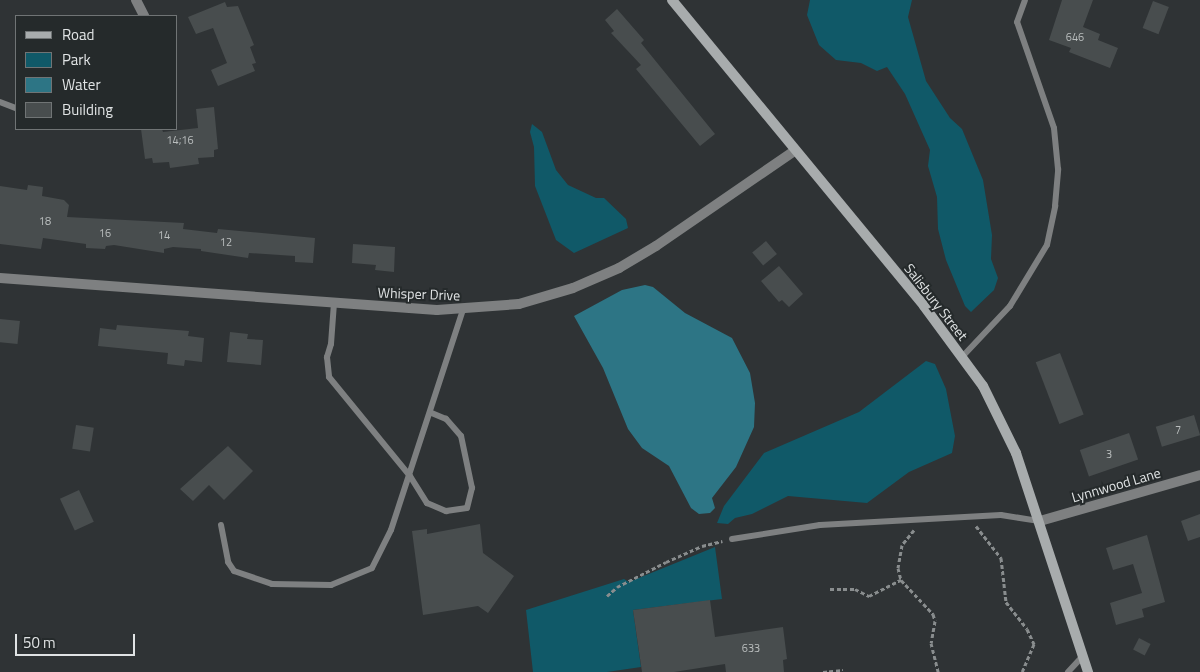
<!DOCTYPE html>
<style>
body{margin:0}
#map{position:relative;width:1200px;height:672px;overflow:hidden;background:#2f3335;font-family:"Titillium Web",sans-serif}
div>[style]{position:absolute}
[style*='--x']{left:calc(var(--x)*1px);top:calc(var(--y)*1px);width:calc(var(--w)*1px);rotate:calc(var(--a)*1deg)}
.green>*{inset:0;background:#105968}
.water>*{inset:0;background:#2d7585}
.building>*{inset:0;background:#484d4e;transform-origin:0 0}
.path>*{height:3px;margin-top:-1.5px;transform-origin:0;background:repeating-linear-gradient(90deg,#898d8e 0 4px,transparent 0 6.5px)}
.service>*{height:6px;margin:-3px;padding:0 3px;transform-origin:3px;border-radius:3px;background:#7e8081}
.minor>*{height:10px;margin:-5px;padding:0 5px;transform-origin:5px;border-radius:5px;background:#7e8081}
.secondary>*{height:10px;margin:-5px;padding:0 5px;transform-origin:5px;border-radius:5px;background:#a8acad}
span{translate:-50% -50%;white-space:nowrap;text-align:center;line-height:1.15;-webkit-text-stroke:4px #252a2b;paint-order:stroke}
.number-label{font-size:11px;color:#babebe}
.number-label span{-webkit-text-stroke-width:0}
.street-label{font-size:14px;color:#e0e3e4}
.legend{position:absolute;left:15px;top:15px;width:162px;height:115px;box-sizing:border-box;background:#252a2b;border:1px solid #707475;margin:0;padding:6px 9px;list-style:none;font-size:15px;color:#e0e3e4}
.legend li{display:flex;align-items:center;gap:10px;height:25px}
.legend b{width:25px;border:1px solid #707475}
.scale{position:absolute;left:15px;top:634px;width:120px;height:22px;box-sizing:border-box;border:2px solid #e0e3e4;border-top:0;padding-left:6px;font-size:15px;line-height:18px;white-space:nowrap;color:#e0e3e4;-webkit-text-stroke:4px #252a2b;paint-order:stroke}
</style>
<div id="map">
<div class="green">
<div style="clip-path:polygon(810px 0,912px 0,908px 17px,926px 81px,950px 118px,962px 129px,983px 180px,992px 235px,991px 259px,998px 278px,994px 290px,971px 312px,965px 306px,946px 260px,938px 229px,937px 197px,928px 166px,930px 150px,905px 94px,887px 67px,877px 71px,861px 63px,836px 60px,819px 45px,807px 15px)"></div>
<div style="clip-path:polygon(532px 124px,542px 132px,556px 170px,568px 185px,596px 198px,604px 198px,626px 219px,628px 228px,574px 253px,556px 240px,535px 186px,534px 147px,530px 132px)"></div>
<div style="clip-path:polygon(926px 361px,935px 364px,946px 389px,955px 436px,952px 453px,909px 472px,867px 503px,788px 496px,752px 514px,735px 518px,728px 524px,717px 523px,724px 506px,764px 453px,859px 412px)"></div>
<div style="clip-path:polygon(715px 547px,722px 599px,633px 610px,641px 667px,607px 672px,533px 672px,526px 610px,624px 579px,629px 582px)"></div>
</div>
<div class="water">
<div style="clip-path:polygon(645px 285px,653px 287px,685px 313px,732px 338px,750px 373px,755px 403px,754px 427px,736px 467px,712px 498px,715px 508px,710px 513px,699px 514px,691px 508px,669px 466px,642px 448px,628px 429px,603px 368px,574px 316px,622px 290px)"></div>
</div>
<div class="building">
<div style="clip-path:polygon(1062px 0,1093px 0,1083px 27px,1100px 34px,1098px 40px,1118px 48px,1110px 68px,1069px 52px,1071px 48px,1049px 40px)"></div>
<div style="left:1153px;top:1px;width:17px;height:29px;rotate:21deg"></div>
<div style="clip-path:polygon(225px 2px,227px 7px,238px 6px,254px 45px,250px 47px,256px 63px,252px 64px,255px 71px,218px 86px,211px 70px,227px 63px,213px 28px,196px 34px,188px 17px)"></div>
<div style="clip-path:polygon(617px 9px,644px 40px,641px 43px,715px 134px,700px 146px,636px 69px,641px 65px,611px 33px,614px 31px,605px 20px)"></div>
<div style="clip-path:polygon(214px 107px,218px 149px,214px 150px,214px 157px,198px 158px,199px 164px,170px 168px,169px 162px,153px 163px,152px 158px,145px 159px,141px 129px,162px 129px,163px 132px,198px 128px,196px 109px)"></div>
<div style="clip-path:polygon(28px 185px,43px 187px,42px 196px,64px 200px,69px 205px,67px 217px,184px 223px,183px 229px,217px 233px,218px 229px,315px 238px,313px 263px,295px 262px,295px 256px,249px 253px,248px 258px,201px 251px,201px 249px,173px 247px,164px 249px,164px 253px,114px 245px,106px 246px,105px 249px,86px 248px,86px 244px,43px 238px,41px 249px,0 244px,0 186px,27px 190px)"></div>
<div style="left:766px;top:241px;width:17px;height:18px;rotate:50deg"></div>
<div style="clip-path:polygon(353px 244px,395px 247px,394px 272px,375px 270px,376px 265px,352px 263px)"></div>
<div style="clip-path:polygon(779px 266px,803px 294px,789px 307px,782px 300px,779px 302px,761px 281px)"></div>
<div style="left:0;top:319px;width:20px;height:23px;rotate:6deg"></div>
<div style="clip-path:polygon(117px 325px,189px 331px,188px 336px,204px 338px,202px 362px,185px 360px,184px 366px,167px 364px,168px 353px,98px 346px,100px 328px,116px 330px)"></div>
<div style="clip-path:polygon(230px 332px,248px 334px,247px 339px,263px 340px,261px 365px,227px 362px)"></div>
<div style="left:1060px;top:353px;width:66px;height:26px;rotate:69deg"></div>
<div style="left:1194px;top:415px;width:21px;height:40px;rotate:73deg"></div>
<div style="left:76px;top:425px;width:18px;height:24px;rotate:9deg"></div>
<div style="left:1129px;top:433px;width:28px;height:52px;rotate:71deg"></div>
<div style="clip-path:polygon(228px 446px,253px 471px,224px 500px,209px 485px,193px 501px,180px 489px)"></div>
<div style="left:79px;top:490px;width:35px;height:21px;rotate:65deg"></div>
<div style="clip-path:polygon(1200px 514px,1200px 537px,1188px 541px,1181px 521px)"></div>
<div style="clip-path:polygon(480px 524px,483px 553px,514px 576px,488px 613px,478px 606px,423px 615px,412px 531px,427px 529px,427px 534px)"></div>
<div style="clip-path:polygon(1147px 535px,1165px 602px,1142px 609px,1144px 617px,1116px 625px,1110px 603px,1142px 593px,1133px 564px,1113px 570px,1106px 548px)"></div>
<div style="clip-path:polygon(710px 600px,715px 637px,783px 627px,787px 659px,783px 660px,784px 672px,726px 672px,725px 664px,674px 672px,642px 672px,633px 610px)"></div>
<div style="left:1139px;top:638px;width:13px;height:13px;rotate:27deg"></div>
</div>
<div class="path">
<div style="--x:976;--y:526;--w:41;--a:52"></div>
<div style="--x:1001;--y:558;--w:44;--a:83.5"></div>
<div style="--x:1006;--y:602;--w:34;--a:52"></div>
<div style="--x:1027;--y:629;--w:17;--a:65"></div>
<div style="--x:1034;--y:644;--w:30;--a:113"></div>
<div style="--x:914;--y:530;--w:19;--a:129"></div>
<div style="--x:902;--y:545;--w:23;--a:100"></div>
<div style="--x:898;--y:568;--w:12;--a:76"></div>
<div style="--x:901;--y:580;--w:47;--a:46.7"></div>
<div style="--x:933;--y:614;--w:7;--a:74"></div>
<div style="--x:935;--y:621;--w:22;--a:100"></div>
<div style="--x:931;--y:643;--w:30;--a:76"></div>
<div style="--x:830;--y:589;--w:25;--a:0"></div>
<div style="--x:855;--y:589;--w:16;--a:27"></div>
<div style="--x:869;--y:596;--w:36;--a:-27"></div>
<div style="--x:607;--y:596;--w:13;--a:-42"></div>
<div style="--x:617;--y:587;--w:55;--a:-27"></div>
<div style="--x:666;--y:562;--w:39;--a:-24"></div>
<div style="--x:702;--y:546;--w:21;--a:-14"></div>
<div style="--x:823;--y:672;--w:20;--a:-6"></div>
</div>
<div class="service">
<div style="--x:0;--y:102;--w:17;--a:21"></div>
<div style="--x:334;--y:303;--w:41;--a:94.2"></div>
<div style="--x:331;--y:344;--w:14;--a:107"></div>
<div style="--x:327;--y:357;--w:20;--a:84"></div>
<div style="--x:329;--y:377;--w:128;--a:50.7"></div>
<div style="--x:410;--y:476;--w:32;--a:58"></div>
<div style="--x:427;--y:503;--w:21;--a:23"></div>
<div style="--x:446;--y:511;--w:21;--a:-8"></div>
<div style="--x:467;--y:508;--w:21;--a:-76"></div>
<div style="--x:472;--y:488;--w:53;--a:-101.9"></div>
<div style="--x:461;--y:436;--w:23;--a:-131"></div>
<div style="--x:446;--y:419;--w:15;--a:-157"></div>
<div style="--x:962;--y:357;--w:70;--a:-46.7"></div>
<div style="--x:1010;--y:306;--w:71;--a:-58.8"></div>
<div style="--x:1047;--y:245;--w:40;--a:-78"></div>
<div style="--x:1055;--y:206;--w:37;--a:-85"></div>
<div style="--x:1058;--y:169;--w:41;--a:-95.6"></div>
<div style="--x:1054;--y:128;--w:112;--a:-109.2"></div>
<div style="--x:1017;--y:22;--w:23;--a:-70"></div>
<div style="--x:221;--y:525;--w:38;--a:79"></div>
<div style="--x:228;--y:562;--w:11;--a:56"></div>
<div style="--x:234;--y:571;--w:40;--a:18.9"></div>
<div style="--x:272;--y:584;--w:59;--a:1"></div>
<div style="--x:331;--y:585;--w:44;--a:-22.5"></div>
<div style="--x:372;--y:568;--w:42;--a:-63.4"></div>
<div style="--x:391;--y:530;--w:231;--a:-71.9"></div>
<div style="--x:732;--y:539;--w:89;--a:-9"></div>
<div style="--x:820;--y:525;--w:181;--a:-3.2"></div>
<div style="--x:1001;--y:515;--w:39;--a:9"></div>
<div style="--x:1068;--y:672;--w:21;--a:-47"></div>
</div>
<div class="minor">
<div style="--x:136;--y:0;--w:18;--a:63"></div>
<div style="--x:0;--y:278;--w:438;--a:4.2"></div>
<div style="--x:437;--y:310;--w:82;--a:-4.2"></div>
<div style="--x:519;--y:304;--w:56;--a:-16.5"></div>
<div style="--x:573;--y:288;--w:50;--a:-23.5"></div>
<div style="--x:619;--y:268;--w:43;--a:-30.7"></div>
<div style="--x:656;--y:246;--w:168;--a:-34.5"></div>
<div style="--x:1040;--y:521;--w:166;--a:-16"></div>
</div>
<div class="secondary">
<div style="--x:672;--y:0;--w:396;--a:50.5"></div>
<div style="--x:924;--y:306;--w:99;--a:53.6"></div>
<div style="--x:983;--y:386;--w:75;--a:63.8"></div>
<div style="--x:1016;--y:453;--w:231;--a:71.8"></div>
</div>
<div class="number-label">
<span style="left:1075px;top:37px">646</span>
<span style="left:180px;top:140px">14;16</span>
<span style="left:45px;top:221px">18</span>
<span style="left:105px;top:233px">16</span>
<span style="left:164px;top:235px">14</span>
<span style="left:226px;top:242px">12</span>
<span style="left:1178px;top:430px">7</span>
<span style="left:1109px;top:454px">3</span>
<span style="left:751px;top:648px">633</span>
</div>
<div class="street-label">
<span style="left:419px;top:294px;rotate:2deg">Whisper Drive</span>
<span style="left:936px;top:302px;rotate:52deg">Salisbury Street</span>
<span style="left:1116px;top:485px;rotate:-16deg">Lynnwood Lane</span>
</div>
<ul class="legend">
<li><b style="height:6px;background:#a8acad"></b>Road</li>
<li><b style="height:14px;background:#105968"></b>Park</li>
<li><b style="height:14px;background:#2d7585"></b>Water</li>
<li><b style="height:14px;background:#484d4e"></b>Building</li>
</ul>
<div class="scale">50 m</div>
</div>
